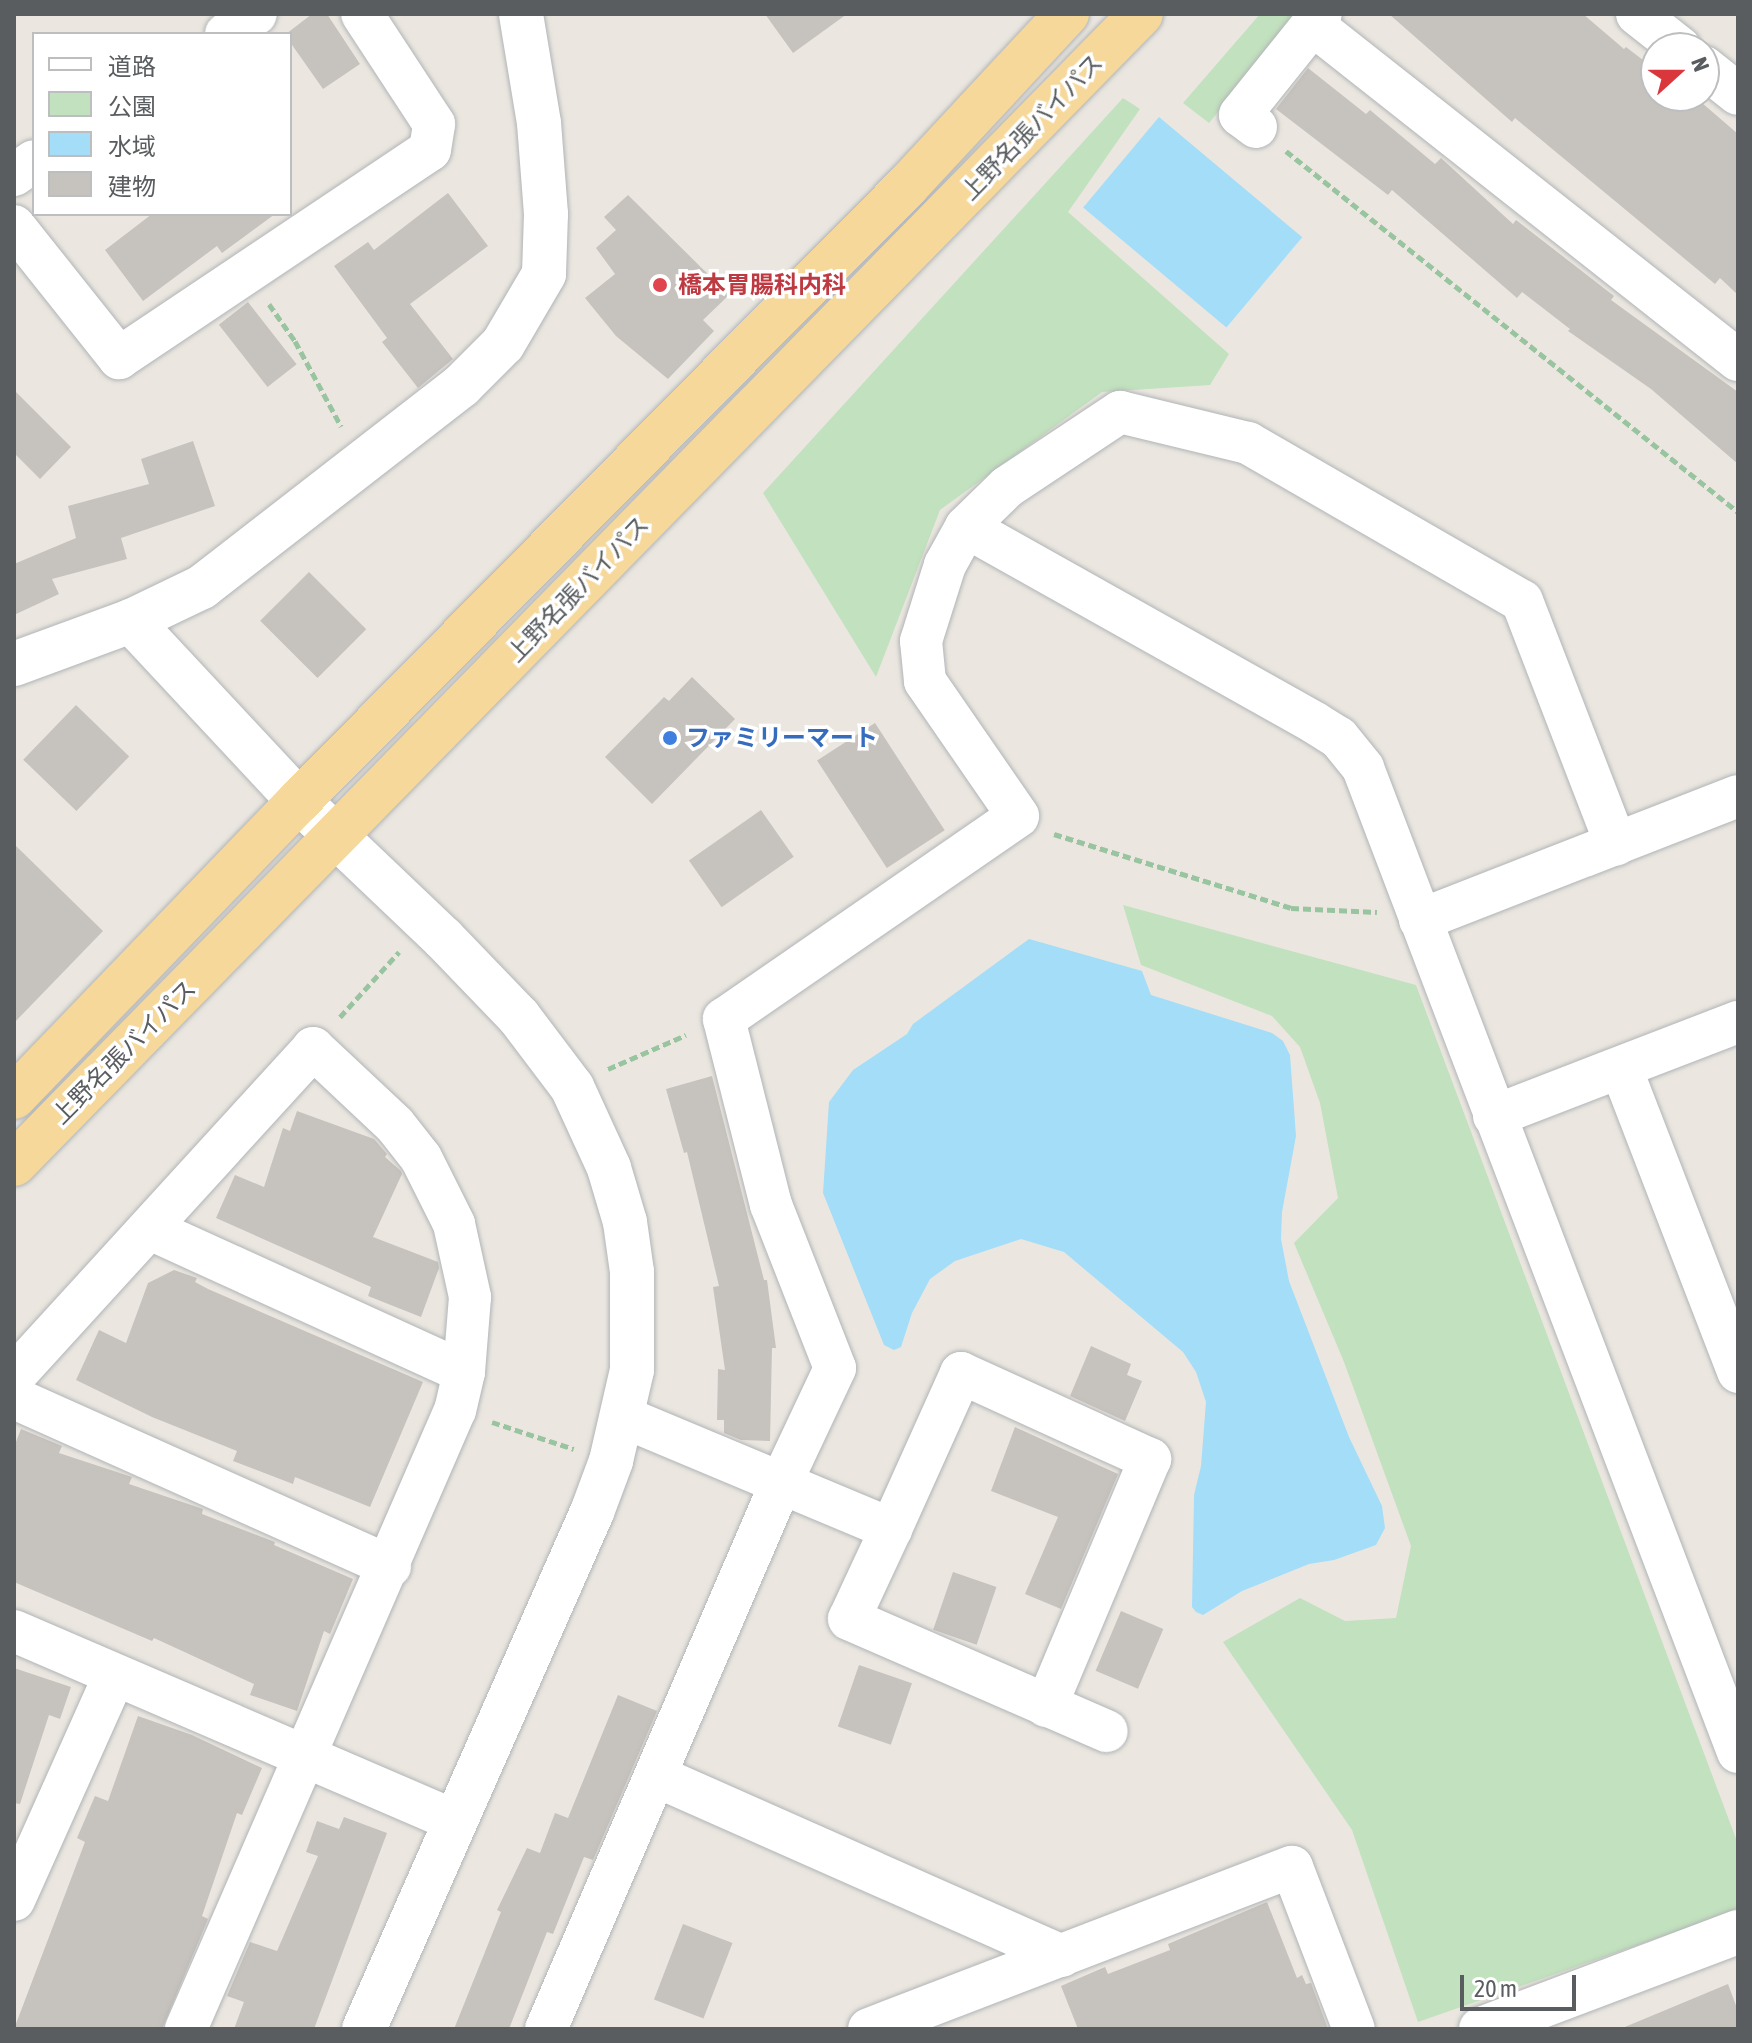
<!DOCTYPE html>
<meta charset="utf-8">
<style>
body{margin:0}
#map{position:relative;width:1752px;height:2043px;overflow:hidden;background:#ebe7e0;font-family:"Asap Condensed","Noto Sans JP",sans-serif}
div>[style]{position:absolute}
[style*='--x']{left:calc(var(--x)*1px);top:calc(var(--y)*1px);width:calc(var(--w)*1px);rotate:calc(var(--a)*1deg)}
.green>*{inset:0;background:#c2e1be}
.water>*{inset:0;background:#a3ddf8;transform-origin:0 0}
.building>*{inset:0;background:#c6c2bd;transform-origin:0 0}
.path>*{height:5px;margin-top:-2.5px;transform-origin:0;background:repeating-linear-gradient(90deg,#99c4a0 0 8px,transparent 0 12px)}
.roads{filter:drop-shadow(0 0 2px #b1b4b7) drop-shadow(0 0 2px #b1b4b7)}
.minor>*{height:42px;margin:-21px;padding:0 21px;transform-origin:21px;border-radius:21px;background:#fff}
.tertiary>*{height:44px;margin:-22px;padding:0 22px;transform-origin:22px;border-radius:22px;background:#fff}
.trunk>*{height:44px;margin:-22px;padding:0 22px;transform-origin:22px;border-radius:22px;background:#f6d89b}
.dots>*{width:22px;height:22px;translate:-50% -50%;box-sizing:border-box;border:4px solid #fff;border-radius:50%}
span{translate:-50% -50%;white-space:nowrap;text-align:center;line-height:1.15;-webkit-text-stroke:7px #fff;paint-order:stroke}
.street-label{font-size:24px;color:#595d60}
.health-label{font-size:24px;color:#be3a42;font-weight:700}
.left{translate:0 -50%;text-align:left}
.shop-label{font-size:24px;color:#366cbe;font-weight:700}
.frame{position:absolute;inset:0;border:16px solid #595d60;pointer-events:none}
.legend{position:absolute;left:32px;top:32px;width:260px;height:184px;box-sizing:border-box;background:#fff;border:2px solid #bdbebf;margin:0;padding:10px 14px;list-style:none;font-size:24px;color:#595d60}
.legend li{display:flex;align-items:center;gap:16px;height:40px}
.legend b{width:40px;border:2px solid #bdbebf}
.north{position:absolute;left:1640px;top:32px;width:80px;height:80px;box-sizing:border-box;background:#fff;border:2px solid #bdbebf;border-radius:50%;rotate:69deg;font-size:22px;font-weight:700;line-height:32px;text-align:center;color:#595d60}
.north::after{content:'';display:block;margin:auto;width:28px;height:36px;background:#da373d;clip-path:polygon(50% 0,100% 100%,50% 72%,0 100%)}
.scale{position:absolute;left:1460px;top:1975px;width:116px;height:36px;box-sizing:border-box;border:4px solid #595d60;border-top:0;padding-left:10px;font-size:24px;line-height:28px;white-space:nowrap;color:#595d60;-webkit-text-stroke:6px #fff;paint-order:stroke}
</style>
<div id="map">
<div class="green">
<div style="clip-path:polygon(1260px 14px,1298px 14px,1209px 123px,1183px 103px)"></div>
<div style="clip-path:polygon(1123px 98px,1140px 109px,1068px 212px,1229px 354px,1210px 385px,1102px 392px,940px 510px,876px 677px,763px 493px)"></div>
<div style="clip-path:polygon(1123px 905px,1416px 985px,1738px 1844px,1738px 1910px,1418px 2022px,1352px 1830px,1223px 1642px,1300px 1598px,1345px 1621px,1396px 1618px,1411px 1546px,1344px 1362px,1294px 1243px,1338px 1198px,1320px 1103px,1300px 1047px,1272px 1016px,1141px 965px)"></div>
</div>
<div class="water">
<div style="left:1159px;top:117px;width:187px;height:118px;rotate:40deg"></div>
<div style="clip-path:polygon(1029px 939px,1142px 971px,1151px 995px,1272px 1033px,1283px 1041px,1290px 1055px,1296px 1136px,1282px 1212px,1281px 1239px,1289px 1281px,1349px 1437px,1382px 1506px,1385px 1528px,1376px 1545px,1334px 1560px,1309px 1564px,1242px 1591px,1203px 1615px,1196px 1612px,1192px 1607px,1194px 1495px,1201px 1466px,1206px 1402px,1196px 1372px,1183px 1352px,1064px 1252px,1021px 1239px,955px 1261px,930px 1279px,912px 1313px,901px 1347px,894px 1350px,884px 1345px,823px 1193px,829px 1102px,853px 1070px,907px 1034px,913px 1024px)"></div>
</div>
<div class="building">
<div style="clip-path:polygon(312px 14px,327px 14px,360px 64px,323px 89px,290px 42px,290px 34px,286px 34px)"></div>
<div style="clip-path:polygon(765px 14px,847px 14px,793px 53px)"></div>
<div style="clip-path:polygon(1389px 14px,1583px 14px,1624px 49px,1626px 47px,1656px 70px,1656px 96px,1694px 96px,1738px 134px,1738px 295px,1720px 278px,1715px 284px,1515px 118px,1512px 122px)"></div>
<div style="clip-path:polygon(1308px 68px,1366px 114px,1370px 110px,1435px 164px,1441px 158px,1513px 224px,1516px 220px,1614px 296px,1611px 300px,1738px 392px,1738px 464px,1651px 389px,1568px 331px,1570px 329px,1522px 292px,1517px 298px,1392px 190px,1388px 195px,1276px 109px)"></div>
<div style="clip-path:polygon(448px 193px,488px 246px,410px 304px,453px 359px,418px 388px,382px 342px,387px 338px,334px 266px,368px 242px,374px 250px)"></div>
<div style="clip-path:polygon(628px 195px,729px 295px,703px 320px,714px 331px,668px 379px,616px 336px,585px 298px,615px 274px,596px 248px,616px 230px,604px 217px)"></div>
<div style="clip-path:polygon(152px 214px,275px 214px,222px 253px,217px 246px,143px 301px,105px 250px)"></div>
<div style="left:248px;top:302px;width:79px;height:37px;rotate:52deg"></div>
<div style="clip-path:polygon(14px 390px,71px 447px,40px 479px,14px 453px)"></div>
<div style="clip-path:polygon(193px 441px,215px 506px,121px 538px,127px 559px,52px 579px,59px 594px,14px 615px,14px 564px,76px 538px,68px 506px,149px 484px,141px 459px)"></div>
<div style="left:309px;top:572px;width:81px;height:69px;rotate:45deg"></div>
<div style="clip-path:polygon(692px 677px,735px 719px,652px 804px,605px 757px,664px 697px,669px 701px)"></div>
<div style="left:76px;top:705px;width:74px;height:76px;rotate:44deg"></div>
<div style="left:875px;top:723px;width:128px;height:69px;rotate:57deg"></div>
<div style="left:761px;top:810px;width:57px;height:88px;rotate:55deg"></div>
<div style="clip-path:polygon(14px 844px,103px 931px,14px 1023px)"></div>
<div style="clip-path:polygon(712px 1076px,764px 1280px,767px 1280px,776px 1348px,772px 1348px,770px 1441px,741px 1440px,724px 1433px,724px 1420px,717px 1420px,718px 1369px,725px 1370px,713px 1287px,719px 1286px,687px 1152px,684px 1153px,666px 1089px)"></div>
<div style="clip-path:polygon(297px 1111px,374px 1139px,387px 1154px,385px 1157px,401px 1171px,402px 1174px,373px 1237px,438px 1262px,439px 1268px,421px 1317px,368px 1296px,371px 1287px,216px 1218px,235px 1175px,264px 1187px,283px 1128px,290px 1131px)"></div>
<div style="clip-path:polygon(174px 1270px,197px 1278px,195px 1282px,208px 1289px,423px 1382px,370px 1507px,295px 1477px,293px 1484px,233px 1461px,237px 1451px,152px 1417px,76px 1380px,99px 1330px,126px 1343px,148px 1283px)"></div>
<div style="clip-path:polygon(1091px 1346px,1131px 1364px,1127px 1375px,1142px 1381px,1125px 1421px,1070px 1396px)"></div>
<div style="clip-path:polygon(1015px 1427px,1118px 1474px,1061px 1609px,1025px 1594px,1058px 1517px,991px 1491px)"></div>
<div style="clip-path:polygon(21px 1429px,62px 1446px,59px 1453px,132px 1477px,129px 1484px,203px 1509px,202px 1514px,275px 1542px,274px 1545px,353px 1579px,330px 1634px,324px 1631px,297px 1711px,250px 1695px,254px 1684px,154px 1638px,152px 1641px,14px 1582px,14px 1447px)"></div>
<div style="left:953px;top:1572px;width:46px;height:61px;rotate:19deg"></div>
<div style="left:1121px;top:1611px;width:46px;height:65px;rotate:23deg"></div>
<div style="left:859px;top:1665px;width:56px;height:65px;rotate:19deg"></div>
<div style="clip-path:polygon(14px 1668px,71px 1687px,60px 1719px,49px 1715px,20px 1804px,14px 1803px)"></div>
<div style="clip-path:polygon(618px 1695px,657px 1711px,593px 1860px,584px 1857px,553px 1934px,547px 1932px,509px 2029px,454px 2029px,501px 1912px,497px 1910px,527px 1848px,540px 1853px,555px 1813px,568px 1818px)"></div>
<div style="clip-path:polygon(138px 1716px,192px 1735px,262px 1768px,242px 1815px,237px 1813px,202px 1916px,208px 1919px,162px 2029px,14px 2029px,85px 1842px,77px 1838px,95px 1796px,108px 1801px)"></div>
<div style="clip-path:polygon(344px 1817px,387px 1833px,314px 2029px,234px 2029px,244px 2002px,227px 1996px,250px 1942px,277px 1951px,318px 1856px,306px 1852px,317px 1821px,339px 1829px)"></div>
<div style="clip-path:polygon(1267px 1902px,1297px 1978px,1302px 1975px,1306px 1984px,1311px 1983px,1328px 2029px,1078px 2029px,1061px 1986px,1105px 1967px,1108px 1974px,1170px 1950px,1168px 1944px)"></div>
<div style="left:683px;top:1924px;width:53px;height:81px;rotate:21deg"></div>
<div style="clip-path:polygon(1728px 1984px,1738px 2011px,1738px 2029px,1620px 2029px)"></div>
</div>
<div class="path">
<div style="--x:1286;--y:151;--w:578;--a:38.61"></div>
<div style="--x:269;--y:304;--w:45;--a:54.9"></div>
<div style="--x:295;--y:341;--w:97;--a:61.6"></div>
<div style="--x:1054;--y:834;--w:248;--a:17.3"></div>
<div style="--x:1291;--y:908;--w:86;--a:2.7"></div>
<div style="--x:340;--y:1017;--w:88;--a:-47.8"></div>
<div style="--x:608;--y:1069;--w:85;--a:-23.6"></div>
<div style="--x:492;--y:1422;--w:86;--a:18.2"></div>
</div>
<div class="roads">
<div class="minor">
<div style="--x:1637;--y:14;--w:55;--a:38.3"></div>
<div style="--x:1313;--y:25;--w:541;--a:38.25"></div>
<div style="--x:226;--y:34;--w:36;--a:-34"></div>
<div style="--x:1704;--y:67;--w:43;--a:38.5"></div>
<div style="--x:1256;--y:127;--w:20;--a:-143"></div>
<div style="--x:1240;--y:115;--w:129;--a:-51.3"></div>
<div style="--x:14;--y:175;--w:24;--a:-35"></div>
<div style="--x:14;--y:226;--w:169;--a:51.5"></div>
<div style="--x:119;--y:358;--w:374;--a:-33.8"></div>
<div style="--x:430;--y:150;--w:26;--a:-81"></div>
<div style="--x:434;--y:124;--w:131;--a:-123.2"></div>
<div style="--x:966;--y:527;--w:400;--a:29.3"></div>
<div style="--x:1315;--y:723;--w:28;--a:32"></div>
<div style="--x:1339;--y:738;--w:38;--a:51"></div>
<div style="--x:1363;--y:768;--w:1053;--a:69.14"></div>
<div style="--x:1420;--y:920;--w:341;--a:-21.3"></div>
<div style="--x:1621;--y:1068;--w:326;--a:68.9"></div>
<div style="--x:1494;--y:1116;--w:261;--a:-21.1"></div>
<div style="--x:150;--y:1229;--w:345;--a:24.5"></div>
<div style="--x:14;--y:1376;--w:444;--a:-47.6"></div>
<div style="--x:313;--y:1048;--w:112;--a:43.2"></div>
<div style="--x:395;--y:1125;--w:42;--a:51.8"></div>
<div style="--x:421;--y:1158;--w:74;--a:63.4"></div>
<div style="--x:454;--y:1224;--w:75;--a:77.6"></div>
<div style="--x:470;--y:1297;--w:75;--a:94.6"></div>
<div style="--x:464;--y:1372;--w:39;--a:103"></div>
<div style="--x:455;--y:1410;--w:675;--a:113.49"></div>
<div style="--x:14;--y:1398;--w:412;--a:24.1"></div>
<div style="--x:621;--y:1416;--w:293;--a:22.7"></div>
<div style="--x:891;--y:1529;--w:171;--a:-65.8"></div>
<div style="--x:961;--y:1373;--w:208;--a:24.5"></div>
<div style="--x:1150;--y:1459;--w:268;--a:112.8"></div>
<div style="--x:891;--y:1529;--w:99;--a:115"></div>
<div style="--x:849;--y:1619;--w:281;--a:23.5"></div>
<div style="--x:14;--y:1631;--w:481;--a:23.3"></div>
<div style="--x:656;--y:1776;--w:444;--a:23.9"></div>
<div style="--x:14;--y:1900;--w:245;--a:-65.9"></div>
<div style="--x:546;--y:2029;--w:594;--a:-66.71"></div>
<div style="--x:781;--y:1483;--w:127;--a:-64.8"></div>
<div style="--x:835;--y:1368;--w:175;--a:-111.4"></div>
<div style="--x:771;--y:1205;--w:192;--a:-104.2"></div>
<div style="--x:724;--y:1019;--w:357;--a:-34.6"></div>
<div style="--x:1018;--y:816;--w:164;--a:-124.6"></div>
<div style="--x:925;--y:681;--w:40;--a:-95.7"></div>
<div style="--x:921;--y:641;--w:80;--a:-72.5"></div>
<div style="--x:945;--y:565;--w:43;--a:-61.1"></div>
<div style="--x:966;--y:527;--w:57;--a:-44.3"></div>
<div style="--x:1007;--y:487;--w:136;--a:-33.6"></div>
<div style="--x:1120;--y:412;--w:132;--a:13.6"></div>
<div style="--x:1248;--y:443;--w:316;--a:30"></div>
<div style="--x:1522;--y:601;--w:261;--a:68.9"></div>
<div style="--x:869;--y:2029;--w:453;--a:-21"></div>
<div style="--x:1292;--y:1867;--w:173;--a:69.1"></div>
</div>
<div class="tertiary">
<div style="--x:131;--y:621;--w:246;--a:47"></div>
<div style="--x:299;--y:801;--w:199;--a:43.6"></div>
<div style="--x:443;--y:938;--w:110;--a:46.1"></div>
<div style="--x:519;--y:1017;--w:88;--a:52.9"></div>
<div style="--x:572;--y:1087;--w:89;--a:65.4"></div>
<div style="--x:609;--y:1168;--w:56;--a:73.5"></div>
<div style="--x:625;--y:1222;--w:50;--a:82"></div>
<div style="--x:632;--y:1272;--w:98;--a:90"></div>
<div style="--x:632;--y:1370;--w:93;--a:103"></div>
<div style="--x:611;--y:1461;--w:54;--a:110.4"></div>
<div style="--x:592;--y:1512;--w:565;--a:113.8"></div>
<div style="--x:14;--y:664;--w:125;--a:-20.2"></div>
<div style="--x:131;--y:621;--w:79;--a:-25.6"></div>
<div style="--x:202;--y:587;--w:328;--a:-37.8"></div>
<div style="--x:461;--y:386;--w:59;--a:-45"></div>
<div style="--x:503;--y:344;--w:81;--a:-59.6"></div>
<div style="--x:544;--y:274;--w:60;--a:-88.1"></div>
<div style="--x:546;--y:214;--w:91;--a:-94.4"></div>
<div style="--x:539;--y:123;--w:110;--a:-99.4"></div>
<div style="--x:1481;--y:2029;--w:275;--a:-20.7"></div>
</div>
<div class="trunk">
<div style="--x:14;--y:1097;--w:411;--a:-46.1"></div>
<div style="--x:299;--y:801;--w:865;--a:-45.33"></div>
<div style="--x:907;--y:186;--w:235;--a:-47.1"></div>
<div style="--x:14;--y:1164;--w:1610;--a:-45.58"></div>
</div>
</div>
<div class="dots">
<div style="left:660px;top:285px;background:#e0444e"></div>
<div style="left:670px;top:738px;background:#3f7fe0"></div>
</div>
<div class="street-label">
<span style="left:1032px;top:127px;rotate:-46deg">上野名張バイパス</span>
<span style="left:578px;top:589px;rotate:-46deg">上野名張バイパス</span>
<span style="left:124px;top:1052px;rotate:-45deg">上野名張バイパス</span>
</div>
<div class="health-label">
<span class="left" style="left:678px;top:285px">橋本胃腸科内科</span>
</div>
<div class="shop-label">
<span class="left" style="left:686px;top:738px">ファミリーマート</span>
</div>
<div class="frame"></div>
<ul class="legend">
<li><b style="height:10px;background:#fff"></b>道路</li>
<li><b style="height:22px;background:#c2e1be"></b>公園</li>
<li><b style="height:22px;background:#a3ddf8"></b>水域</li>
<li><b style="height:22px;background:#c6c2bd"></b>建物</li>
</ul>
<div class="north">N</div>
<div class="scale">20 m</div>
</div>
